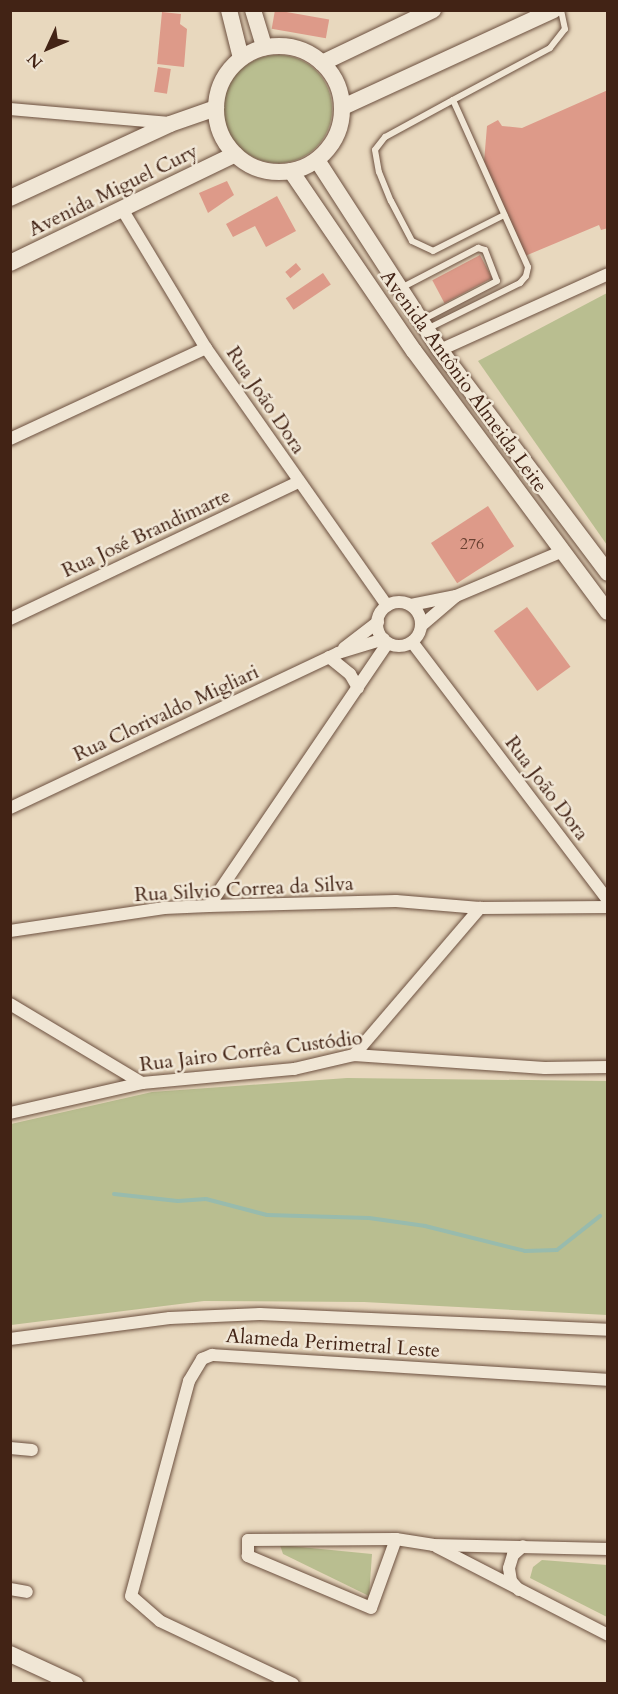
<!DOCTYPE html>
<meta charset="utf-8">
<style>
body{margin:0}
#map{position:relative;width:618px;height:1694px;overflow:hidden;background:#e8d8be;font-family:Cardo,serif}
div>[style]{position:absolute}
[style*='--x']{left:calc(var(--x)*1px);top:calc(var(--y)*1px);width:calc(var(--w)*1px);rotate:calc(var(--a)*1deg)}
.green>*{inset:0;background:#b9be90}
.round{border-radius:50%}
.stream>*{height:4px;margin:-2px;padding:0 2px;transform-origin:2px;border-radius:2px;background:#98bbad}
.building>*{inset:0;background:#dd9a89;transform-origin:0 0}
.roads{filter:drop-shadow(0 0 2px #6c503f) drop-shadow(0 0 2px #6c503f)}
.lane>*{height:6px;margin:-3px;padding:0 3px;transform-origin:3px;border-radius:3px;background:#f0e6d5}
.street>*{height:12px;margin:-6px;padding:0 6px;transform-origin:6px;border-radius:6px;background:#f0e6d5}
.street>.ring{margin:-6px;padding:0;box-sizing:content-box;background:none;border:12px solid #f0e6d5;border-radius:50%}
.secondary>*{height:16px;margin:-8px;padding:0 8px;transform-origin:8px;border-radius:8px;background:#f0e6d5}
.secondary>.ring{margin:-8px;padding:0;box-sizing:content-box;background:none;border:16px solid #f0e6d5;border-radius:50%}
span{translate:-50% -50%;white-space:nowrap;text-align:center;line-height:1.15;-webkit-text-stroke:5px #f0e6d5;paint-order:stroke}
.number-label{font-size:16px;color:#694132}
.number-label span{-webkit-text-stroke-width:0}
.street-label{font-size:20px;color:#422315}
.frame{position:absolute;inset:0;border:12px solid #422315;pointer-events:none}
.north{position:absolute;left:18px;top:18px;width:60px;height:60px;-webkit-text-stroke:4px #f0e6d5;paint-order:stroke;rotate:226deg;font-size:16px;font-weight:700;line-height:24px;text-align:center;color:#422315}
.north::after{content:'';display:block;margin:auto;width:21px;height:27px;background:#422315;clip-path:polygon(50% 0,100% 100%,50% 72%,0 100%)}
</style>
<div id="map">
<div class="green">
<div class="round" style="left:224px;top:55px;width:108px;height:108px"></div>
<div style="clip-path:polygon(607px 293px,607px 545px,478px 361px)"></div>
<div style="clip-path:polygon(347px 1078px,607px 1081px,607px 1315px,364px 1302px,204px 1301px,11px 1325px,11px 1124px,152px 1092px)"></div>
<div style="clip-path:polygon(280px 1545px,372px 1554px,369px 1596px,283px 1554px)"></div>
<div style="clip-path:polygon(542px 1560px,607px 1565px,607px 1617px,530px 1578px,533px 1567px)"></div>
</div>
<div class="stream">
<div style="--x:114;--y:1194;--w:64;--a:6.2"></div>
<div style="--x:178;--y:1201;--w:28;--a:-4"></div>
<div style="--x:206;--y:1199;--w:63;--a:14.7"></div>
<div style="--x:267;--y:1215;--w:102;--a:1.7"></div>
<div style="--x:369;--y:1218;--w:57;--a:8.1"></div>
<div style="--x:425;--y:1226;--w:103;--a:14"></div>
<div style="--x:525;--y:1251;--w:32;--a:-2"></div>
<div style="--x:557;--y:1250;--w:55;--a:-38.3"></div>
</div>
<div class="building">
<div style="left:275px;top:10px;width:55px;height:19px;rotate:10deg"></div>
<div style="clip-path:polygon(162px 12px,181px 14px,180px 24px,187px 29px,184px 67px,157px 64px)"></div>
<div style="left:158px;top:67px;width:13px;height:25px;rotate:9deg"></div>
<div style="clip-path:polygon(608px 90px,608px 228px,601px 230px,599px 225px,525px 256px,484px 162px,487px 126px,498px 120px,502px 126px,522px 128px)"></div>
<div style="clip-path:polygon(227px 181px,234px 195px,208px 213px,199px 193px)"></div>
<div style="clip-path:polygon(277px 196px,296px 231px,266px 247px,255px 226px,233px 237px,226px 224px)"></div>
<div style="left:480px;top:255px;width:26px;height:54px;rotate:62deg"></div>
<div style="left:296px;top:263px;width:8px;height:14px;rotate:50deg"></div>
<div style="left:323px;top:273px;width:14px;height:45px;rotate:56deg"></div>
<div style="left:488px;top:506px;width:48px;height:68px;rotate:57deg"></div>
<div style="left:527px;top:607px;width:74px;height:41px;rotate:54deg"></div>
</div>
<div class="roads">
<div class="lane">
<div style="--x:453;--y:100;--w:77;--a:151.4"></div>
<div style="--x:385;--y:137;--w:16;--a:128"></div>
<div style="--x:375;--y:150;--w:22;--a:80"></div>
<div style="--x:379;--y:172;--w:31;--a:68"></div>
<div style="--x:391;--y:201;--w:45;--a:62.3"></div>
<div style="--x:412;--y:241;--w:23;--a:25"></div>
<div style="--x:433;--y:251;--w:80;--a:-26.9"></div>
<div style="--x:403;--y:287;--w:85;--a:-27.5"></div>
<div style="--x:478;--y:248;--w:7;--a:16"></div>
<div style="--x:485;--y:250;--w:33;--a:69"></div>
<div style="--x:497;--y:281;--w:85;--a:152.5"></div>
<div style="--x:427;--y:329;--w:104;--a:-26.3"></div>
<div style="--x:520;--y:283;--w:9;--a:-49"></div>
<div style="--x:526;--y:276;--w:9;--a:-77"></div>
<div style="--x:528;--y:267;--w:183;--a:-114.2"></div>
<div style="--x:453;--y:100;--w:110;--a:-28.2"></div>
<div style="--x:550;--y:48;--w:24;--a:-52"></div>
<div style="--x:565;--y:29;--w:19;--a:-102"></div>
</div>
<div class="street">
<div style="--x:10;--y:109;--w:160;--a:5"></div>
<div style="--x:122;--y:209;--w:162;--a:58.9"></div>
<div style="--x:206;--y:348;--w:315;--a:54.9"></div>
<div style="--x:440;--y:350;--w:184;--a:-24.3"></div>
<div style="--x:10;--y:439;--w:216;--a:-24.9"></div>
<div class="ring" style="left:377px;top:602px;width:32px;height:32px"></div>
<div style="--x:411;--y:605;--w:46;--a:-11.3"></div>
<div style="--x:456;--y:596;--w:116;--a:-22.8"></div>
<div style="--x:10;--y:619;--w:320;--a:-25.4"></div>
<div style="--x:421;--y:626;--w:45;--a:-40.5"></div>
<div style="--x:412;--y:642;--w:324;--a:52.8"></div>
<div style="--x:344;--y:648;--w:43;--a:-37.4"></div>
<div style="--x:329;--y:657;--w:27;--a:39"></div>
<div style="--x:350;--y:674;--w:16;--a:60"></div>
<div style="--x:10;--y:808;--w:363;--a:-25.3"></div>
<div style="--x:338;--y:653;--w:48;--a:-16.9"></div>
<div style="--x:209;--y:906;--w:318;--a:-55.8"></div>
<div style="--x:10;--y:931;--w:156;--a:-8.5"></div>
<div style="--x:164;--y:908;--w:45;--a:-2.5"></div>
<div style="--x:209;--y:906;--w:187;--a:-1.5"></div>
<div style="--x:396;--y:901;--w:84;--a:4.8"></div>
<div style="--x:480;--y:908;--w:128;--a:-0.4"></div>
<div style="--x:10;--y:1004;--w:154;--a:30.9"></div>
<div style="--x:354;--y:1055;--w:194;--a:-49.4"></div>
<div style="--x:10;--y:1113;--w:135;--a:-12.8"></div>
<div style="--x:142;--y:1083;--w:153;--a:-5.3"></div>
<div style="--x:294;--y:1069;--w:62;--a:-13.1"></div>
<div style="--x:354;--y:1055;--w:191;--a:3.9"></div>
<div style="--x:545;--y:1068;--w:63;--a:-0.9"></div>
<div style="--x:10;--y:1339;--w:161;--a:-7.5"></div>
<div style="--x:170;--y:1318;--w:90;--a:-2.5"></div>
<div style="--x:260;--y:1314;--w:348;--a:2.6"></div>
<div style="--x:10;--y:1448;--w:22;--a:5"></div>
<div style="--x:396;--y:1539;--w:73;--a:109.9"></div>
<div style="--x:371;--y:1608;--w:134;--a:-157.1"></div>
<div style="--x:248;--y:1556;--w:16;--a:-90"></div>
<div style="--x:248;--y:1540;--w:148;--a:-0.4"></div>
<div style="--x:396;--y:1539;--w:37;--a:9"></div>
<div style="--x:433;--y:1545;--w:175;--a:1.3"></div>
<div style="--x:437;--y:1547;--w:192;--a:27.2"></div>
<div style="--x:10;--y:1589;--w:17;--a:10"></div>
<div style="--x:519;--y:1590;--w:12;--a:-132"></div>
<div style="--x:511;--y:1581;--w:13;--a:-99"></div>
<div style="--x:509;--y:1568;--w:14;--a:-73"></div>
<div style="--x:513;--y:1555;--w:13;--a:-42"></div>
<div style="--x:293;--y:1684;--w:147;--a:-154.7"></div>
<div style="--x:160;--y:1621;--w:38;--a:-139"></div>
<div style="--x:131;--y:1596;--w:223;--a:-74.9"></div>
<div style="--x:189;--y:1381;--w:26;--a:-59"></div>
<div style="--x:202;--y:1359;--w:11;--a:-22"></div>
<div style="--x:212;--y:1355;--w:397;--a:3.6"></div>
</div>
<div class="secondary">
<div style="--x:229;--y:10;--w:49;--a:76"></div>
<div style="--x:253;--y:10;--w:39;--a:73"></div>
<div class="ring" style="left:216px;top:46px;width:110px;height:110px"></div>
<div style="--x:322;--y:63;--w:123;--a:-25.5"></div>
<div style="--x:343;--y:107;--w:232;--a:-24.7"></div>
<div style="--x:317;--y:160;--w:226;--a:57.1"></div>
<div style="--x:440;--y:350;--w:279;--a:53"></div>
<div style="--x:291;--y:171;--w:218;--a:55.7"></div>
<div style="--x:414;--y:351;--w:325;--a:53.4"></div>
<div style="--x:10;--y:198;--w:176;--a:-24.8"></div>
<div style="--x:170;--y:124;--w:49;--a:-19.2"></div>
<div style="--x:10;--y:263;--w:250;--a:-25.8"></div>
<div style="--x:10;--y:1654;--w:72;--a:24.8"></div>
</div>
</div>
<div class="number-label">
<span style="left:472px;top:544px">276</span>
</div>
<div class="street-label">
<span style="left:113px;top:190px;rotate:-26deg">Avenida Miguel Cury</span>
<span style="left:464px;top:381px;rotate:54deg">Avenida Antônio Almeida Leite</span>
<span style="left:266px;top:400px;rotate:56deg">Rua João Dora</span>
<span style="left:146px;top:533px;rotate:-25deg">Rua José Brandimarte</span>
<span style="left:166px;top:713px;rotate:-25deg">Rua Clorivaldo Migliari</span>
<span style="left:547px;top:788px;rotate:53deg">Rua João Dora</span>
<span style="left:244px;top:889px;rotate:-3deg">Rua Silvio Correa da Silva</span>
<span style="left:251px;top:1051px;rotate:-7deg">Rua Jairo Corrêa Custódio</span>
<span style="left:333px;top:1343px;rotate:4deg">Alameda Perimetral Leste</span>
</div>
<div class="frame"></div>
<div class="north">N</div>
</div>
